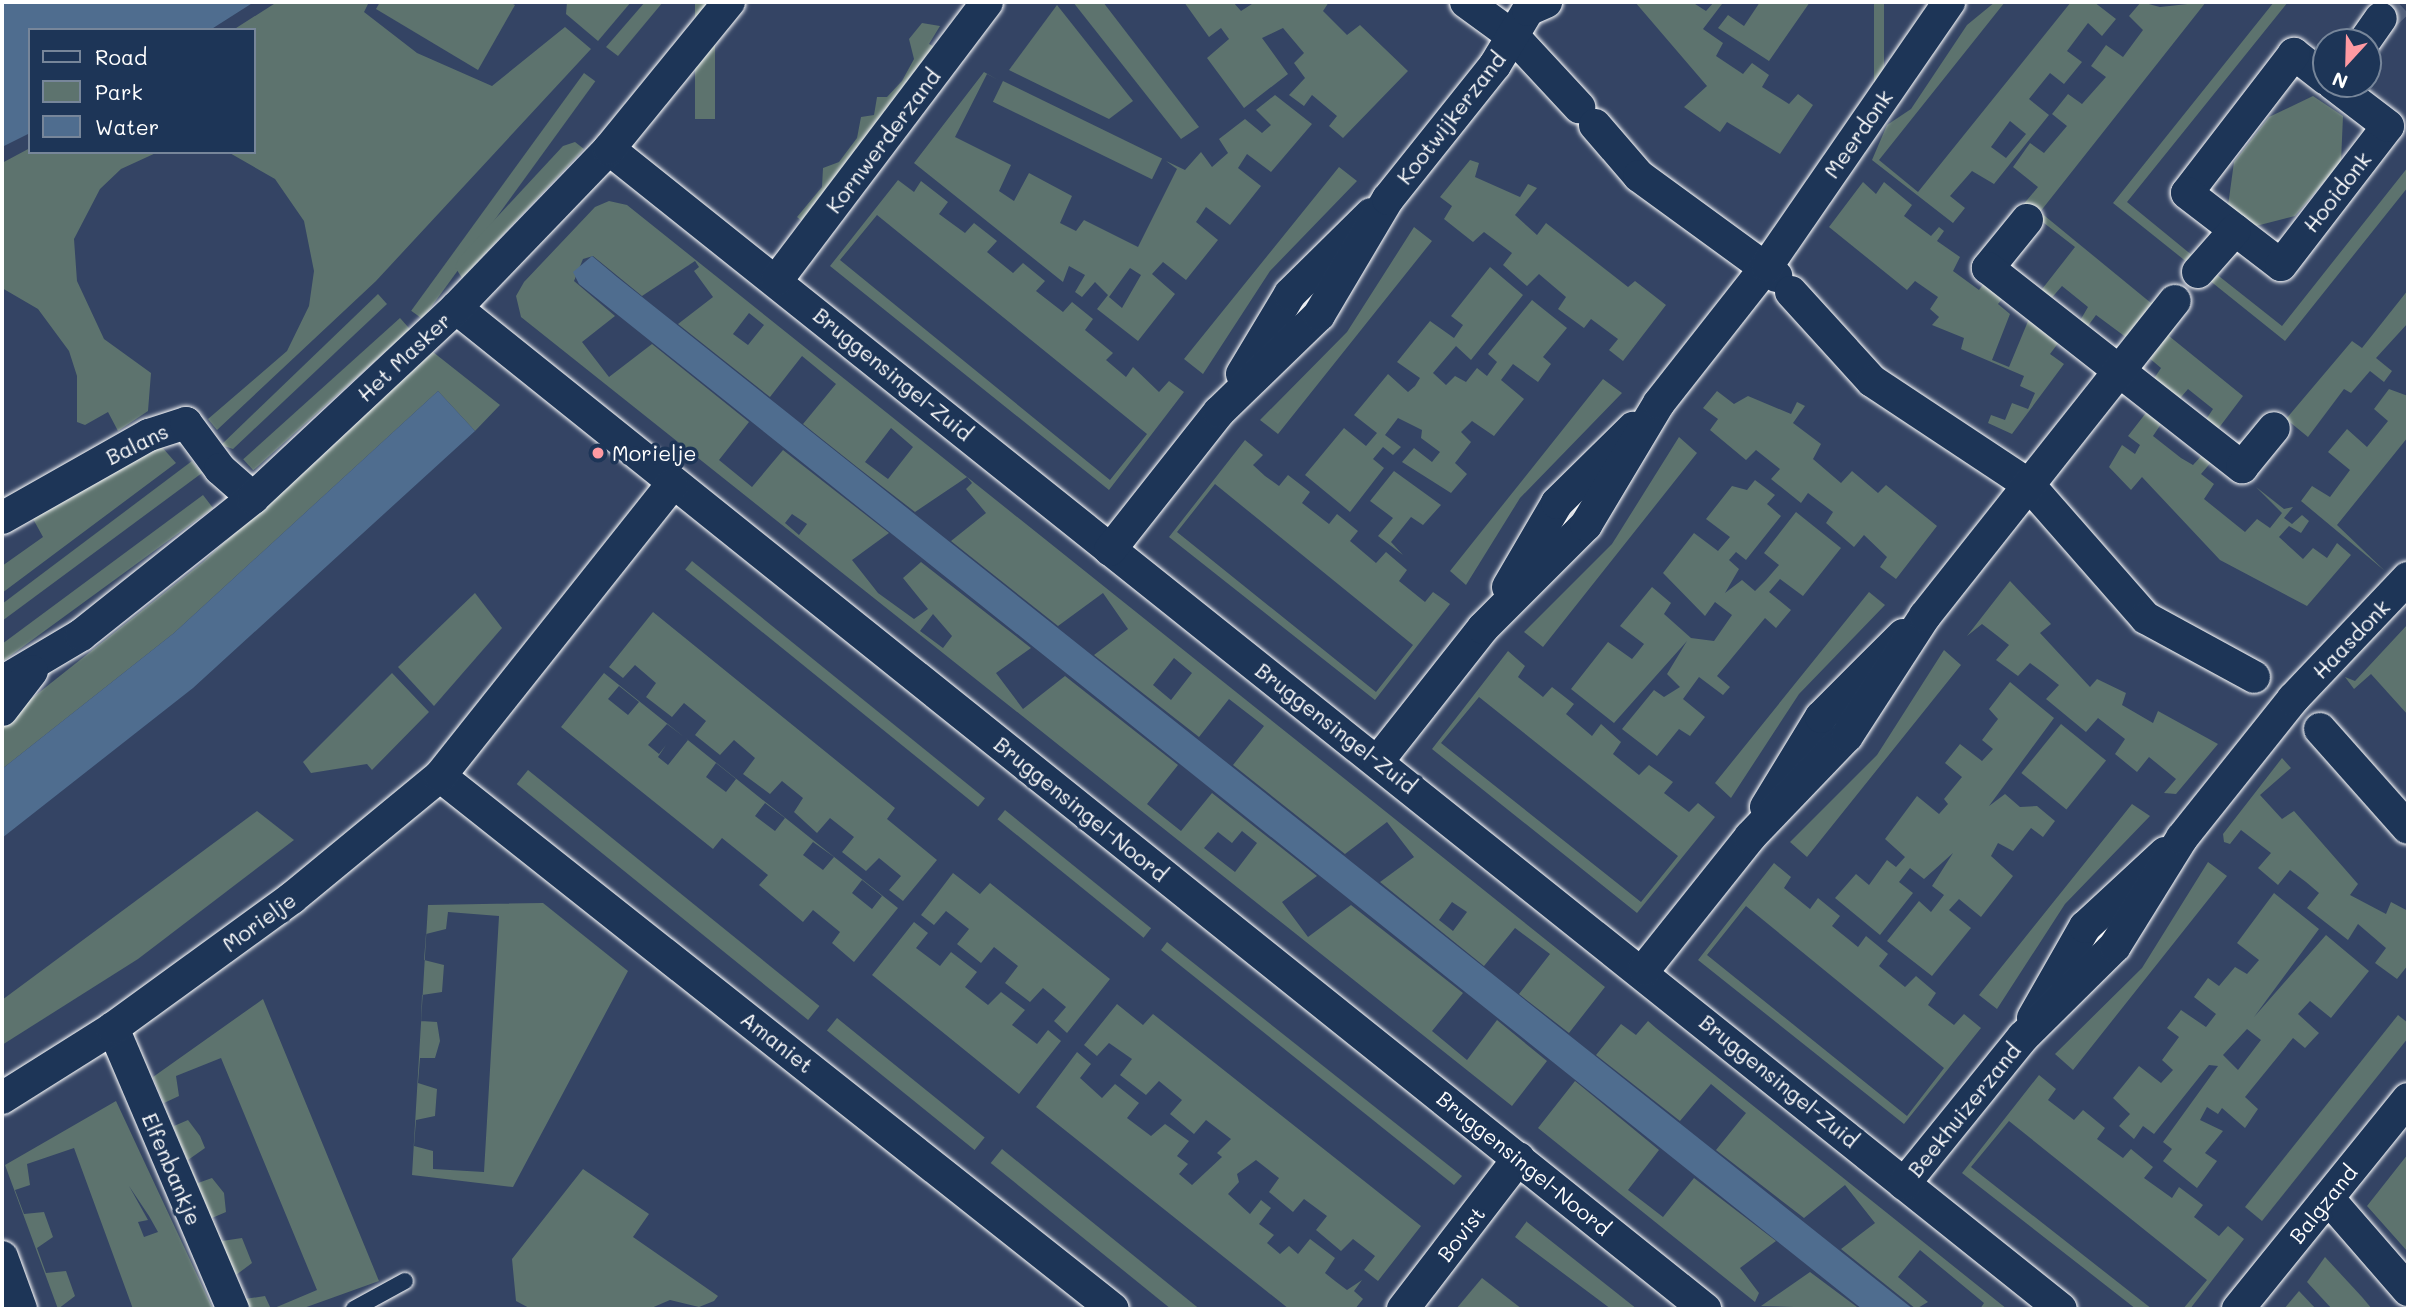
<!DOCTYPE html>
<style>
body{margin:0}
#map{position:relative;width:2410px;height:1311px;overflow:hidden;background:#344464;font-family:Mali,sans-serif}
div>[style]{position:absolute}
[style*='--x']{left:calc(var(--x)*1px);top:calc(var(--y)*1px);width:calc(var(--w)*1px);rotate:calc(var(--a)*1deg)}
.green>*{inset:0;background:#5d736e;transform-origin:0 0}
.water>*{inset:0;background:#4f6d8f}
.minor-tunnel>*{height:32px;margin-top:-16px;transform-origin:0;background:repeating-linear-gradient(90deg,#52607b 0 32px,transparent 0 48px)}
.roads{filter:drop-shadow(0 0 2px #fff) drop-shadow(0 0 2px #fff)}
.service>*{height:16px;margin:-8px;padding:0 8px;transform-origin:8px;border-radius:8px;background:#1d3557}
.minor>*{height:32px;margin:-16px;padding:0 16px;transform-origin:16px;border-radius:16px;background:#1d3557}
.dots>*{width:19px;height:19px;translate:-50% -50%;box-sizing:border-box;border:4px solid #1d3557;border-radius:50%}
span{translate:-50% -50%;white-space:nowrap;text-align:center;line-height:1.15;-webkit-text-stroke:7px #1d3557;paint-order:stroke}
.street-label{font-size:21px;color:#fff}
.poi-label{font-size:21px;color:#fff}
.left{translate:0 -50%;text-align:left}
.frame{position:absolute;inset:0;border:4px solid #fff;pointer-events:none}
.legend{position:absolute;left:28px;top:28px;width:228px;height:126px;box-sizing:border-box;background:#1d3557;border:2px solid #77869a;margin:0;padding:9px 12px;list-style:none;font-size:21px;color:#fff}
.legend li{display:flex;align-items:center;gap:14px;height:35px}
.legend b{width:35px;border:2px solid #77869a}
.north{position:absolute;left:2312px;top:28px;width:70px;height:70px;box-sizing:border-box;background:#1d3557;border:2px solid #77869a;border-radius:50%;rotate:202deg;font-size:19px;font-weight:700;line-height:28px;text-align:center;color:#fff}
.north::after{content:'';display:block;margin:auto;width:24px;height:32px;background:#ff9aa2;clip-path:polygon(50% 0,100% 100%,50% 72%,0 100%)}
</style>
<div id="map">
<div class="green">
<div style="clip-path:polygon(277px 2px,369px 2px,364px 12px,417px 53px,492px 86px,565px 27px,591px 49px,376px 281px,217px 430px,208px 419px,287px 351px,309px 306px,314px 271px,304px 221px,275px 179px,228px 152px,254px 152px,254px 30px,233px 30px)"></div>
<div style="clip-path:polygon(380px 2px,509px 2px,515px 5px,478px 70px,376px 9px)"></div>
<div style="clip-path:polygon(567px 2px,631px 2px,598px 41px,566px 14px)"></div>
<div style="clip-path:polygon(645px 2px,663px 2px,618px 56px,606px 47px)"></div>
<div style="left:695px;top:2px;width:20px;height:117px"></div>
<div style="clip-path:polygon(1073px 2px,1103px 2px,1199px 127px,1181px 139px)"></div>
<div style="clip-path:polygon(1184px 2px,1233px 2px,1241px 11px,1255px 2px,1329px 2px,1323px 11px,1347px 35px,1360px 25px,1408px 71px,1343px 138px,1329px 126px,1337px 116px,1312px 95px,1304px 106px,1289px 95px,1305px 78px,1294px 63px,1304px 53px,1283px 28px,1262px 38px,1288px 74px,1244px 108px,1207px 58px,1229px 39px,1221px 28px,1209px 37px)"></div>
<div style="clip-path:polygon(1635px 2px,1692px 2px,1706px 11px,1714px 2px,1722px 4px,1703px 29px,1723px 43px,1716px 56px,1743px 74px,1752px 63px,1769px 75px,1762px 87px,1789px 104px,1798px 94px,1813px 105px,1780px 154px,1727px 122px,1720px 132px,1684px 107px,1707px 86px)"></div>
<div style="clip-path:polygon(1760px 2px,1810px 2px,1769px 61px,1718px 28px,1728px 15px,1744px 26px)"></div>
<div style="left:1874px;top:2px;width:10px;height:109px"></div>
<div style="clip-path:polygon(evenodd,1995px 2px,2005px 2px,1879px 160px,1918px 192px,2071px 2px,2094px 2px,2116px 19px,2102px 36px,2088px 23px,2067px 51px,2082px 62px,2064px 84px,2050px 73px,2029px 99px,2049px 115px,1994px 184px,1972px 171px,1950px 196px,1965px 208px,1953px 223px,1872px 160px,1887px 125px,1911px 109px,1967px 25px,1995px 2px,2010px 121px,2026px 134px,2006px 158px,1991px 147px,2010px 121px)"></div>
<div style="clip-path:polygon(2141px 2px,2160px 7px,2206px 2px,2040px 212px,2151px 303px,2162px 295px,2127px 338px,2096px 315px,2085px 330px,2078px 324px,2088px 307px,2062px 286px,2049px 301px,2039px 293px,2075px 247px,2022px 206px,2038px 187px,2013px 167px,2030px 143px,2044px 153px,2067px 126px,2052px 114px,2068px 94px,2082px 104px,2106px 77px,2091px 66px,2106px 45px,2123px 57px,2143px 30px,2129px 16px)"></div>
<div style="clip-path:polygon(2274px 2px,2288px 2px,2127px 202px,2193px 256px,2188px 263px,2113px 203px)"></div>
<div style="clip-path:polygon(1057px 5px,1133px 101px,1109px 119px,1009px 70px)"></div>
<div style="clip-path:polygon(922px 23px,940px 26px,929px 44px,938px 49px,803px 222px,797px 217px,822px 187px,823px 168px,839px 162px,857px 138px,861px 117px,874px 115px,877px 97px,887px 97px,902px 81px,914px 59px,909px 39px)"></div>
<div style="clip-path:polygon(evenodd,984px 72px,998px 80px,987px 74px,955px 137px,1011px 165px,999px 191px,1014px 201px,1029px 173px,1072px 196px,1060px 223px,1076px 231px,1084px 220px,1138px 247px,1177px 169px,1166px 161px,1185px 170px,1201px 152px,1212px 167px,1228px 153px,1219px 139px,1245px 119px,1262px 133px,1271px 125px,1256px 110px,1275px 95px,1312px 124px,1271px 172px,1247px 154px,1238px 168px,1261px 186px,1230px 225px,1206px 207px,1196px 222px,1218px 240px,1186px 280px,1163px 262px,1152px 274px,1175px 294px,1138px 341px,1097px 309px,1108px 295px,1095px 282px,1082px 297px,1075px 292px,1085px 275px,1069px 266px,1063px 282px,914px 163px,984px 72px,1130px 268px,1141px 275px,1122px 308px,1109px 297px,1130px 268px)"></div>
<div style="left:584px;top:73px;width:14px;height:294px;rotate:36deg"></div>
<div style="left:1003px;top:81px;width:177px;height:23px;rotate:26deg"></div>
<div style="clip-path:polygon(2313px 96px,2343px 116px,2341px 162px,2295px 216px,2252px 227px,2228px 206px,2234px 162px,2269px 117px)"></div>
<div style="clip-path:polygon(575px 142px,584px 149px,462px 278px,455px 267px,459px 258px,563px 146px)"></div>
<div style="clip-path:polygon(30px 148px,158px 152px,121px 169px,100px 189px,74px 239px,77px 281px,104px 339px,151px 373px,148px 411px,118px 431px,108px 412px,85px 425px,77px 422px,77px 376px,69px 351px,38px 309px,2px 288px,2px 163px)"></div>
<div style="clip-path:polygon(1470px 160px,1479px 163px,1475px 177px,1520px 197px,1528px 184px,1537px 188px,1515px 215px,1537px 235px,1546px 223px,1628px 287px,1635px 281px,1666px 305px,1623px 361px,1609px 350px,1618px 339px,1591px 319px,1584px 328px,1558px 309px,1566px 297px,1539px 274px,1527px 286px,1503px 265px,1512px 253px,1484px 232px,1473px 242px,1444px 219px,1452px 206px,1440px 197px)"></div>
<div style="clip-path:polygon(1339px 167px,1357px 181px,1270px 271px,1203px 374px,1184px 359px)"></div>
<div style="clip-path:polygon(2408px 167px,2408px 187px,2285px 341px,2209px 280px,2215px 273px,2282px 326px)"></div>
<div style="clip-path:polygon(evenodd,898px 180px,914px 192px,921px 181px,948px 202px,939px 214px,965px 233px,974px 223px,997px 241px,987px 252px,1013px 273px,1023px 263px,1045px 281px,1036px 291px,1063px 312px,1072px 302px,1093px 319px,1085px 330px,1113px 353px,1106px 360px,1126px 377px,1133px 367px,1159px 392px,1169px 381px,1184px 392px,1109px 490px,830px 266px,898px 180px,877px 215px,1147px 434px,1110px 480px,840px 260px,877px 215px)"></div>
<div style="clip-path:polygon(1863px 182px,1876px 194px,1884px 182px,1912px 205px,1904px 216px,1931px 236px,1939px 227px,1944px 231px,1937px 241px,1960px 257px,1953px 271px,1979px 290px,1987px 279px,2006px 294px,1998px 304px,2010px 314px,1992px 360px,2009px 367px,2031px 314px,2062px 338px,2050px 354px,2064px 364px,2012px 434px,1988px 423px,1991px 415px,2005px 420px,2012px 403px,2028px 409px,2035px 393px,2020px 386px,2024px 376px,1961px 349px,1964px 338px,1932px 325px,1939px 317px,1930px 309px,1938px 297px,1915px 281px,1907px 290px,1829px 227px)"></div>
<div style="clip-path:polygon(evenodd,609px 201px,627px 205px,1605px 987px,1569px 1033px,1519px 994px,1550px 954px,1515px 928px,1484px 966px,1380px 882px,1414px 857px,1387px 822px,1345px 854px,1233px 765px,1264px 726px,1229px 699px,1199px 737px,1094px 655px,1128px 629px,1103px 593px,1058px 626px,951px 541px,986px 513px,966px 489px,972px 483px,967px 477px,915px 512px,857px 467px,803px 424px,836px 384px,802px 356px,770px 397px,678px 324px,713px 297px,694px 271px,699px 267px,695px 261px,642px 296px,593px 256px,583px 259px,574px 281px,615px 316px,582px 342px,609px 377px,652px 344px,749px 422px,719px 460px,752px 487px,783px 450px,889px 533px,852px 560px,878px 593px,914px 619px,928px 609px,903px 578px,921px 562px,1031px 648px,996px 673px,1023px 709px,1065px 676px,1178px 765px,1147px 804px,1181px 831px,1212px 793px,1317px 876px,1282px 902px,1308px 937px,1351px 905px,1463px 993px,1432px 1031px,1467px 1060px,1497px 1020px,1547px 1061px,1512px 1106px,521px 317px,516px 296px,524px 282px,595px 207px,609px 201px,749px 313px,764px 325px,748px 345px,733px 334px,749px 313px,609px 201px,891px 428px,913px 447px,888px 479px,865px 462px,891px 428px,609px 201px,792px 514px,807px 524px,799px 535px,785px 523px,792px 514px,609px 201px,933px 614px,952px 636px,943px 648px,920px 631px,933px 614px,609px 201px,1174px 658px,1192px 673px,1171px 700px,1153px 685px,1174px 658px,609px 201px,1242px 831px,1257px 843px,1235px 872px,1204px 848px,1218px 832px,1232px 843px,1242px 831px,609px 201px,1452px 902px,1467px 912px,1453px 931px,1439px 920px,1452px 902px)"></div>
<div style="clip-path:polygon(1414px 227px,1432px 241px,1278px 434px,1260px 420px,1347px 332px)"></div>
<div style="clip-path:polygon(1490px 267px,1523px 295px,1471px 360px,1456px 346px,1433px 373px,1446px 385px,1455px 376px,1466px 382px,1477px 368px,1487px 376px,1497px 362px,1488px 354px,1532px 300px,1567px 328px,1543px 357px,1551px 364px,1538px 382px,1513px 364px,1501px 380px,1524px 399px,1494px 436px,1472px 421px,1461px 432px,1471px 442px,1455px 463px,1467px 474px,1451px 493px,1402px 462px,1414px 448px,1432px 462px,1440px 452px,1421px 438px,1422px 430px,1398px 418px,1385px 435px,1401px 447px,1393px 455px,1383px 447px,1373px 459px,1384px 468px,1350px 512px,1305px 475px,1344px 428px,1366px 446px,1377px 433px,1354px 415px,1388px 374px,1408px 392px,1415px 386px,1420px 378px,1397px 362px,1430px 321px,1454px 338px,1463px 325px,1451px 316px)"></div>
<div style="clip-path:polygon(2408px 290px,2408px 323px,2376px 358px,2392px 371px,2384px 382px,2370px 371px,2351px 393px,2344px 389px,2308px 437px,2286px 419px,2352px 341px,2362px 348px)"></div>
<div style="clip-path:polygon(378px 294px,387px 304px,233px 449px,221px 445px)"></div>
<div style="clip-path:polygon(2185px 311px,2169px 336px,2243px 396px,2215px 433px,2203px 424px,2213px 409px,2188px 389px,2176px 403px,2151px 383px,2161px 368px,2148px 357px)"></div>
<div style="left:400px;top:318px;width:15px;height:211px;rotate:48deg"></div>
<div style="clip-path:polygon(433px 352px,500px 405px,475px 431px,438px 391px,174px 633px,2px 769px,2px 722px,203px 562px)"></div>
<div style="clip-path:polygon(1603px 379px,1622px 393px,1520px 498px,1466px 585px,1450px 571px)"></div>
<div style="clip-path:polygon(2389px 389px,2408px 396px,2408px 437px,2337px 525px,2385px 571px,2301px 501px,2312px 486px,2330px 497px,2350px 470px,2328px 452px,2347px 429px,2367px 447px,2388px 421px,2374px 409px)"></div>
<div style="clip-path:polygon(1717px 391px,1734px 404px,1748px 396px,1791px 414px,1797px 402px,1805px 406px,1793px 423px,1821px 444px,1813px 459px,1841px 483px,1852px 471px,1878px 493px,1886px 485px,1937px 526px,1896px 579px,1880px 567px,1887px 557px,1864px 535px,1854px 547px,1826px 523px,1833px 512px,1808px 493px,1801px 503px,1771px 479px,1780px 469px,1756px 450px,1746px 460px,1710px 430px,1718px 419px,1703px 408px)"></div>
<div style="clip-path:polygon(2149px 409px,2163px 421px,2153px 436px,2181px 458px,2193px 465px,2204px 453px,2213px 460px,2201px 474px,2214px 484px,2204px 499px,2245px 532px,2257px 519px,2270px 528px,2282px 513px,2256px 487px,2284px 509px,2293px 507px,2284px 518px,2292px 524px,2302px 515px,2309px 521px,2301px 533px,2289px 526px,2279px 537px,2303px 559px,2313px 548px,2327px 558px,2337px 543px,2351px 555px,2307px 606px,2220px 560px,2142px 477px,2131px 490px,2109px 467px,2122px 445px,2135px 454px,2140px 445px,2128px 436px)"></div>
<div style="clip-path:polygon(1679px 437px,1697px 453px,1543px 647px,1524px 632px,1612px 544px)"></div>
<div style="clip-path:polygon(evenodd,1245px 440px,1263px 455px,1253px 465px,1265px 476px,1279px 486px,1288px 475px,1310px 492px,1302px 503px,1329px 524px,1337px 514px,1358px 531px,1350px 541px,1376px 563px,1386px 552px,1407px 570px,1399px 581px,1425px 602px,1433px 592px,1450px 604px,1375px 700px,1169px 537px,1245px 440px,1215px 484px,1413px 645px,1376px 692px,1177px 532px,1215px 484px)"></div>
<div style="clip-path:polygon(161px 446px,176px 463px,2px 593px,2px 566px,43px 537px,32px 517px)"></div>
<div style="clip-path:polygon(192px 461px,202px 473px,2px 621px,2px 604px)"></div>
<div style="clip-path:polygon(1394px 471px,1441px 505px,1423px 525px,1411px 517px,1391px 542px,1403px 555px,1378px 536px,1393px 518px,1370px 501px)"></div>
<div style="clip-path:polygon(1755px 480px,1775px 495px,1767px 504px,1781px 516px,1746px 560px,1736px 552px,1729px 560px,1739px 569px,1725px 593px,1742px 580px,1755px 591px,1766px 580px,1779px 565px,1764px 553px,1796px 512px,1841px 548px,1803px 596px,1780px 579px,1769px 592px,1791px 610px,1776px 628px,1765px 618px,1717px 676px,1730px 687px,1723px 695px,1699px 677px,1683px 699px,1705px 717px,1690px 736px,1679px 729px,1657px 756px,1622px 729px,1654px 690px,1664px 697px,1680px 687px,1667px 674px,1687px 641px,1614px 723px,1571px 689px,1608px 642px,1632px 659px,1637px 653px,1644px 644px,1620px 626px,1652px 587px,1671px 603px,1664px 614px,1691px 638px,1714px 641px,1732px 615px,1715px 602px,1705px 616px,1663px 573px,1694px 533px,1718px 551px,1730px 537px,1706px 519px,1732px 486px,1747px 490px)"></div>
<div style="clip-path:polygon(203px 495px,213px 508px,2px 662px,2px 644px)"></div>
<div style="left:692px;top:561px;width:377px;height:11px;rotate:39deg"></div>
<div style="clip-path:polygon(2010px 581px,2051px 624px,2040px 633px,2090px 687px,2097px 679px,2126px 693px,2122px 705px,2153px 723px,2158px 711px,2218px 744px,2176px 794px,2164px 793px,2176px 779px,2149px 757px,2137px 772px,2115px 754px,2125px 739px,2098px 718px,2086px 732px,2046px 699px,2059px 685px,2045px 674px,2030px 663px,2018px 676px,1996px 660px,2009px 645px,1995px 634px,1982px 624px,1967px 636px)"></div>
<div style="clip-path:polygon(1869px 592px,1885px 605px,1799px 694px,1731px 798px,1715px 783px)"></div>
<div style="clip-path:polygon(475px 593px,502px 628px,434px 706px,398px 667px)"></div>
<div style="clip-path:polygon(653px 612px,895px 808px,887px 819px,937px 860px,903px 901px,889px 890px,901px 876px,879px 858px,866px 871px,842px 852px,854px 837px,830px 818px,817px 833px,794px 812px,803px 798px,782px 781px,770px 794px,743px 774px,755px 758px,734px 740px,720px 755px,695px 735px,706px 721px,684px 703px,672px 717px,646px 697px,656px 683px,635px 665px,623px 678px,609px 667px)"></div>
<div style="clip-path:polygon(2408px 624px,2408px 715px,2371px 674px,2354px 689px,2345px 677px,2355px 681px)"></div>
<div style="clip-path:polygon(1944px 650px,1961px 665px,1807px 857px,1790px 842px,1877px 755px)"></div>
<div style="clip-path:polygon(evenodd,1508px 651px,1525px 666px,1518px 677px,1543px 697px,1552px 687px,1574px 704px,1566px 714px,1592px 736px,1601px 724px,1621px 742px,1613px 754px,1639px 775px,1649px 765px,1673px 782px,1664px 793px,1689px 812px,1698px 803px,1715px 817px,1637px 913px,1432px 749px,1508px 651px,1479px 697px,1678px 856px,1641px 902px,1441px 743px,1479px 697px)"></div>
<div style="clip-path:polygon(392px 673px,429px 712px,372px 770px,367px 764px,311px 773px,303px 762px)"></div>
<div style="clip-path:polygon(evenodd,604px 673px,898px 908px,854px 962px,832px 943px,840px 932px,813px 910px,803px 922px,759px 885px,768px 875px,722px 838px,713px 849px,708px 845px,561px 727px,604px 673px,619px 686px,639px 702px,628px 715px,608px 699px,619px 686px,604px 673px,667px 724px,688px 740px,668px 765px,658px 757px,666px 745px,659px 754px,648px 745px,667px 724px,604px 673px,716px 763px,736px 779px,726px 792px,706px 777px,716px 763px,604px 673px,765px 803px,785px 818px,775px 831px,755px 816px,765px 803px,604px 673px,813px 842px,834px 857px,823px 870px,803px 855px,813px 842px,604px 673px,862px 880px,882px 896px,872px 909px,852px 893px,862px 880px)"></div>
<div style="clip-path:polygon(2010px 682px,2054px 718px,1989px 806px,2005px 794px,2020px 807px,2037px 806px,2055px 821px,2043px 837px,2031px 828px,2013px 851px,1998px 843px,1991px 856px,2013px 876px,1981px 917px,1959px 899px,1949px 910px,1971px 928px,1932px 976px,1887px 941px,1919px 901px,1931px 912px,1944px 895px,1932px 886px,1953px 853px,1924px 879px,1910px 868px,1899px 882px,1913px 893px,1880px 935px,1835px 898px,1856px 874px,1869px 885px,1887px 860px,1896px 867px,1905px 857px,1885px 839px,1917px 796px,1939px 814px,1948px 804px,1944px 799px,1962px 777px,1945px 763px,1960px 744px,1982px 761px,1993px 749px,1982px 740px,1998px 719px,1989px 709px)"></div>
<div style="left:2061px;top:724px;width:58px;height:63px;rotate:39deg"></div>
<div style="clip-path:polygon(2282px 758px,2291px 768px,2260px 795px,2282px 819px,2294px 811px,2358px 884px,2350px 895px,2386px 914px,2391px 902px,2408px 911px,2408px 965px,2397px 979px,2375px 963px,2386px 948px,2358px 924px,2348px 940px,2307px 908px,2319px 893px,2306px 882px,2290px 870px,2278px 885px,2258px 868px,2271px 853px,2241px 830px,2230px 844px,2224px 842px,2223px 834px)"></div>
<div style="left:528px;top:770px;width:375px;height:18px;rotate:39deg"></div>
<div style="clip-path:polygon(2132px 804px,2150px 816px,2065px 904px,1997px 1009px,1979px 995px)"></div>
<div style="left:1005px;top:810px;width:188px;height:12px;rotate:39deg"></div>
<div style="clip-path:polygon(257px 811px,294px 840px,138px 959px,2px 1045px,2px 1000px)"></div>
<div style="clip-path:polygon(2208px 862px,2227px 876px,2073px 1070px,2055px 1054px,2142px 968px)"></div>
<div style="clip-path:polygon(evenodd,1774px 863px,1791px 877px,1784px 888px,1810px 909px,1818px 898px,1840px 916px,1832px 926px,1858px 947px,1866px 936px,1888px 954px,1879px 966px,1905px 987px,1916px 976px,1936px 993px,1928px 1005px,1954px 1025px,1964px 1014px,1981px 1028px,1904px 1124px,1698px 960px,1774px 863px,1746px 906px,1944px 1068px,1907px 1116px,1707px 955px,1746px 906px)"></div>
<div style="clip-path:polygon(953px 873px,980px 894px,990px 883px,1110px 979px,1067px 1033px,1054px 1021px,1066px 1007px,1043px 988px,1030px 1002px,1005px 983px,1018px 966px,994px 947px,981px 963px,957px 944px,969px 929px,946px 911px,934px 925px,921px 915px)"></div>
<div style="clip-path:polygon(evenodd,2274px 893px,2319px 929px,2254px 1017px,2326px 935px,2369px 971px,2331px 1018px,2310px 1001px,2298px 1014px,2319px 1033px,2305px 1048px,2293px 1038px,2245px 1097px,2258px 1109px,2245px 1128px,2222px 1108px,2218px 1114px,2207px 1107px,2200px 1120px,2223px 1131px,2205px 1153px,2217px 1161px,2197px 1188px,2163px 1161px,2172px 1149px,2163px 1142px,2218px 1066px,2209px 1065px,2154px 1134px,2143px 1126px,2134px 1139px,2119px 1126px,2130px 1114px,2113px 1098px,2139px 1066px,2161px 1083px,2173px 1070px,2162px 1060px,2179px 1037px,2167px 1028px,2181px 1010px,2206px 1027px,2216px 1014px,2194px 997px,2208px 978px,2219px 986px,2235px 967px,2247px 974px,2259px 960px,2237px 943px,2274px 893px,2247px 1029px,2261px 1040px,2238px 1070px,2223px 1055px,2247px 1029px)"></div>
<div style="clip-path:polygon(evenodd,543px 903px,628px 971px,513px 1187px,412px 1175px,428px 905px,543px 903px,448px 912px,499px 916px,484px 1172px,433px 1169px,433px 1151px,414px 1146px,416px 1120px,435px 1116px,437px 1089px,418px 1083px,420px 1058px,435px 1058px,440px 1041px,437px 1022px,421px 1021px,422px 995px,442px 992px,444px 965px,424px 960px,426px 934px,446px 929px,448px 912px)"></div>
<div style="clip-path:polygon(914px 922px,928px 933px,916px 948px,940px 966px,951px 952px,977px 972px,965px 987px,988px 1005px,1001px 992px,1025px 1010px,1012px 1025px,1037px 1044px,1048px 1030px,1061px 1041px,1019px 1094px,872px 975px)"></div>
<div style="clip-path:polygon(1167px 942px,1462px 1176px,1454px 1185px,1161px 950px)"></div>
<div style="clip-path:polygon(263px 999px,379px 1281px,301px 1309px,272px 1309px,317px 1290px,221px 1058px,176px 1076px,179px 1096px,164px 1103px,174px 1126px,188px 1120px,200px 1136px,205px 1148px,188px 1160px,198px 1183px,212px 1178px,224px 1193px,226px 1212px,212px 1218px,222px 1241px,242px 1238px,252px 1263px,236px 1275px,245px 1299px,265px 1296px,271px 1309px,249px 1309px,153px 1077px)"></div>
<div style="clip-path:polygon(1117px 1004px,1143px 1025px,1153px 1014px,1421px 1226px,1378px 1281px,1364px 1270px,1375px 1256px,1353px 1239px,1341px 1251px,1316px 1230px,1327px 1216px,1304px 1199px,1293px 1212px,1269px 1192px,1279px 1178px,1256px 1160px,1237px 1174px,1239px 1182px,1228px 1194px,1250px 1214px,1261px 1200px,1271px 1208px,1259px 1224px,1274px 1235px,1267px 1243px,1280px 1254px,1289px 1246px,1298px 1254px,1310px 1239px,1335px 1258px,1325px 1273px,1335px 1281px,1347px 1290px,1362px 1280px,1354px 1291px,1363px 1299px,1355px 1309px,1289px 1309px,1036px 1107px,1077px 1052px,1091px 1064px,1080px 1078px,1102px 1098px,1115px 1084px,1139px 1103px,1127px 1118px,1151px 1136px,1165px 1124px,1189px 1141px,1177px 1156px,1188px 1164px,1179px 1174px,1192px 1185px,1222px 1157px,1217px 1153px,1231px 1139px,1206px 1120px,1194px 1134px,1170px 1114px,1182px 1100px,1159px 1081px,1146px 1095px,1120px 1075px,1132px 1059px,1109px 1043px,1097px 1056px,1084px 1045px)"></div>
<div style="clip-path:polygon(2398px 1015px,2408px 1023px,2408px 1038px,2262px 1221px,2245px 1207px)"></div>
<div style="left:837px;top:1018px;width:190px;height:16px;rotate:39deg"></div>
<div style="clip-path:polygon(1648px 1021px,1656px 1028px,2007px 1309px,1980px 1309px,1984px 1303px,1920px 1250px,1898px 1277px,1928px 1302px,1916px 1309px,1841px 1249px,1875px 1223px,1845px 1185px,1804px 1218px,1716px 1150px,1746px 1113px,1711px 1084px,1680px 1121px,1596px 1055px,1621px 1024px,1636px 1035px)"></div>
<div style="clip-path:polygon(2039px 1075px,2056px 1089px,2048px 1100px,2074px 1120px,2083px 1110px,2105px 1128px,2097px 1139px,2123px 1158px,2131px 1149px,2153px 1167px,2144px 1178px,2172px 1198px,2179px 1187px,2203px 1205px,2194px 1217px,2219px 1236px,2228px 1226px,2244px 1239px,2190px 1309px,2183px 1309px,2207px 1280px,2009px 1121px,1971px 1167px,2152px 1309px,2136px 1309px,1962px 1173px)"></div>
<div style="clip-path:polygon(1575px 1081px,1659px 1150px,1628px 1190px,1663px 1217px,1694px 1178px,1776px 1241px,1740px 1268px,1759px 1293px,1755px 1302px,1538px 1128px)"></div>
<div style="clip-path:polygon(evenodd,116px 1101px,213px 1309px,133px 1309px,74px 1148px,27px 1164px,30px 1185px,15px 1190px,24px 1214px,44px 1212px,53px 1237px,37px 1248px,46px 1273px,66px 1271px,75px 1296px,58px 1309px,5px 1165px,116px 1101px,129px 1186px,149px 1216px,158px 1232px,144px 1237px,138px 1222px,148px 1220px,129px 1186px)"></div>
<div style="left:1002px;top:1149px;width:257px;height:18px;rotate:39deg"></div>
<div style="clip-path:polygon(2408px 1154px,2406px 1157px,2408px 1252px,2367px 1206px)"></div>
<div style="clip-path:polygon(583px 1169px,649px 1214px,633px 1237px,718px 1296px,714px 1301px,699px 1307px,670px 1300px,649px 1309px,531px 1309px,516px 1301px,512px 1259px)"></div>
<div style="clip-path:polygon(1527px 1221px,1527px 1222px,1637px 1309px,1611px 1309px,1520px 1241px,1515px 1237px)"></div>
<div style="clip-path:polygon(2325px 1257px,2362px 1297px,2372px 1309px,2332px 1309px,2307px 1282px)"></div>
<div style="clip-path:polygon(1810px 1272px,1857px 1307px,1860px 1309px,1761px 1306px)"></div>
<div style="clip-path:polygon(1482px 1278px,1522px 1309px,1456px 1309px)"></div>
<div style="clip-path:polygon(2299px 1291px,2316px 1309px,2284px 1309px)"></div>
</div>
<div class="water">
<div style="clip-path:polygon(2px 2px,254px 2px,210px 30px,30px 30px,30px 133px,2px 147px)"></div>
<div style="clip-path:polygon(592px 256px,617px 277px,1913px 1309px,1862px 1309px,579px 284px,573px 272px)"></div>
<div style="clip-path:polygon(438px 391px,475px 431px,193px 688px,2px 838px,2px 769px,174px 633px)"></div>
</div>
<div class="minor-tunnel">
<div style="--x:2381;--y:18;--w:23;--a:-43"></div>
</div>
<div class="roads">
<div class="service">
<div style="--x:354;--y:1309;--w:58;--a:-28.8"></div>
</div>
<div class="minor">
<div style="--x:1466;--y:2;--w:59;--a:36.1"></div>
<div style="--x:1514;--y:37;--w:96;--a:47.1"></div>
<div style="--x:2364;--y:42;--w:29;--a:-55"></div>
<div style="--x:2326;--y:79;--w:41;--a:-142"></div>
<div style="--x:2294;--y:54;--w:175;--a:127.6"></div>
<div style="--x:2187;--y:193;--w:118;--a:37.5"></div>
<div style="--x:2281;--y:265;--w:175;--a:-52.4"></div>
<div style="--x:2388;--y:126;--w:69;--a:-142.6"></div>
<div style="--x:1595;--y:125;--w:67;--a:49.2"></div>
<div style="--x:1639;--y:176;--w:170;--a:36.1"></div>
<div style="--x:609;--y:149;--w:1858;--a:38.62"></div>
<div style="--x:2027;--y:220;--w:62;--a:129.1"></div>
<div style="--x:1988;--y:268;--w:323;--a:38.1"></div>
<div style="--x:2242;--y:467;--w:50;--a:-50.6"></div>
<div style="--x:2198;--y:272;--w:56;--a:-48.6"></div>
<div style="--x:777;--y:280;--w:348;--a:-52.9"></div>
<div style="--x:1791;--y:292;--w:120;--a:47.7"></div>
<div style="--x:1872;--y:381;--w:188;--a:33.5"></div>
<div style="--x:2029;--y:485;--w:177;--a:48.7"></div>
<div style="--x:2146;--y:618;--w:123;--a:28.6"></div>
<div style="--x:456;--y:308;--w:1601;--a:38.71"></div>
<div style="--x:1242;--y:374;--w:93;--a:-59"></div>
<div style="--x:1290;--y:294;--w:114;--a:-44.6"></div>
<div style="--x:2;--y:518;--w:169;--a:-29.5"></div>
<div style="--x:149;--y:435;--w:39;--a:-18"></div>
<div style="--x:186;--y:423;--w:57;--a:53.5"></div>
<div style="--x:220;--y:469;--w:44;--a:41.3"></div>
<div style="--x:1110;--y:550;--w:176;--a:-51.7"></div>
<div style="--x:1219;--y:412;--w:139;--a:-44.1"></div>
<div style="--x:1319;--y:315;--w:135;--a:-59.3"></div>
<div style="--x:1388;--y:199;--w:171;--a:-51.4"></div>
<div style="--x:1495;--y:65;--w:64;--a:-59"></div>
<div style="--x:1528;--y:10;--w:20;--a:-24"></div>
<div style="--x:1508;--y:587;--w:97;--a:-59.7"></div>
<div style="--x:1557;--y:503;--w:107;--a:-44.6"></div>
<div style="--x:2;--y:682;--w:92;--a:-30.7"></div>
<div style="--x:81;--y:635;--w:220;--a:-38.5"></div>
<div style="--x:253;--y:498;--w:278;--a:-43.1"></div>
<div style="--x:456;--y:308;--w:221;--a:-46.1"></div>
<div style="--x:609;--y:149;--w:190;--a:-50.8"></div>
<div style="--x:2;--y:710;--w:49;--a:-52.4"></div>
<div style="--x:2320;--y:729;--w:132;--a:48.4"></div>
<div style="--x:1378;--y:761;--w:169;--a:-51.7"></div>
<div style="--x:1483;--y:628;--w:146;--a:-45"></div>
<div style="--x:1586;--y:525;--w:142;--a:-59.1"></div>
<div style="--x:1659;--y:403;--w:174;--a:-51.8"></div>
<div style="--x:1767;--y:266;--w:321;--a:-55.4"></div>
<div style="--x:440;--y:776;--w:858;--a:38.38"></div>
<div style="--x:1766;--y:807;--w:105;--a:-58.6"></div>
<div style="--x:1821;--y:717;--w:116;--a:-45"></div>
<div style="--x:1644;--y:970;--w:170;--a:-51.4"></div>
<div style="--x:1750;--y:837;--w:140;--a:-46.2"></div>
<div style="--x:1847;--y:736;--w:143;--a:-57"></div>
<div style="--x:1925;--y:616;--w:402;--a:-51.6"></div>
<div style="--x:2033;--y:1018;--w:105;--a:-60.3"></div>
<div style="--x:2085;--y:927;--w:109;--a:-42.8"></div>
<div style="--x:113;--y:1028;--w:306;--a:66.9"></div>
<div style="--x:2;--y:1098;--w:131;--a:-32.2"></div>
<div style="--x:113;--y:1028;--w:221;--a:-36"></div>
<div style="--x:292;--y:898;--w:192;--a:-39.5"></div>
<div style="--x:440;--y:776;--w:373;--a:-51.5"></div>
<div style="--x:1904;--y:1184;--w:189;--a:-51"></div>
<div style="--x:2023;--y:1037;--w:129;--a:-44.7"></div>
<div style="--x:2115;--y:946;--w:127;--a:-58.2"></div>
<div style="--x:2182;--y:838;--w:178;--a:-51.4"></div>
<div style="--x:2293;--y:699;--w:167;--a:-46.5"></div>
<div style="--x:2328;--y:1198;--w:122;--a:49"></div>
<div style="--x:2;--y:1257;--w:55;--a:69.9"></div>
<div style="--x:1403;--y:1309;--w:190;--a:-52.5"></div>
<div style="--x:2238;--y:1309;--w:270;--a:-51"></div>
</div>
</div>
<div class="dots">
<div style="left:598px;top:453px;background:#ff9aa2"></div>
</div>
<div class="street-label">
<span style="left:1451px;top:118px;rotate:-52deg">Kootwijkerzand</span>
<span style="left:1858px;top:134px;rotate:-55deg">Meerdonk</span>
<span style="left:883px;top:141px;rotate:-53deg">Kornwerderzand</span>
<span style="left:2337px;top:192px;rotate:-52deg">Hooidonk</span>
<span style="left:404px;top:357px;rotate:-43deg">Het Masker</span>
<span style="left:893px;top:374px;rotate:39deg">Bruggensingel-Zuid</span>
<span style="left:137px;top:444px;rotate:-26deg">Balans</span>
<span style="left:2351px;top:639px;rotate:-46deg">Haasdonk</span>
<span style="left:1336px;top:728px;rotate:38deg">Bruggensingel-Zuid</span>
<span style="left:1081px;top:809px;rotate:39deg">Bruggensingel-Noord</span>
<span style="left:259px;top:922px;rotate:-36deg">Morielje</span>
<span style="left:777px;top:1042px;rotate:38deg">Amaniet</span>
<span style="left:1779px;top:1081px;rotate:39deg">Bruggensingel-Zuid</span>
<span style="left:1964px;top:1110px;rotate:-51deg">Beekhuizerzand</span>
<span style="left:1524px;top:1163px;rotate:39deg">Bruggensingel-Noord</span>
<span style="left:172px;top:1169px;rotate:67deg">Elfenbankje</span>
<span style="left:2323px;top:1204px;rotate:-51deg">Balgzand</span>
<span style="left:1461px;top:1234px;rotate:-52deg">Bovist</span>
</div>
<div class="poi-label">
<span class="left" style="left:612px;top:453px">Morielje</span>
</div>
<div class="frame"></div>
<ul class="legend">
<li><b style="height:9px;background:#1d3557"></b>Road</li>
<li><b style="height:19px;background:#5d736e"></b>Park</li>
<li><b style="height:19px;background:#4f6d8f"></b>Water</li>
</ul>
<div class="north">N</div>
</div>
